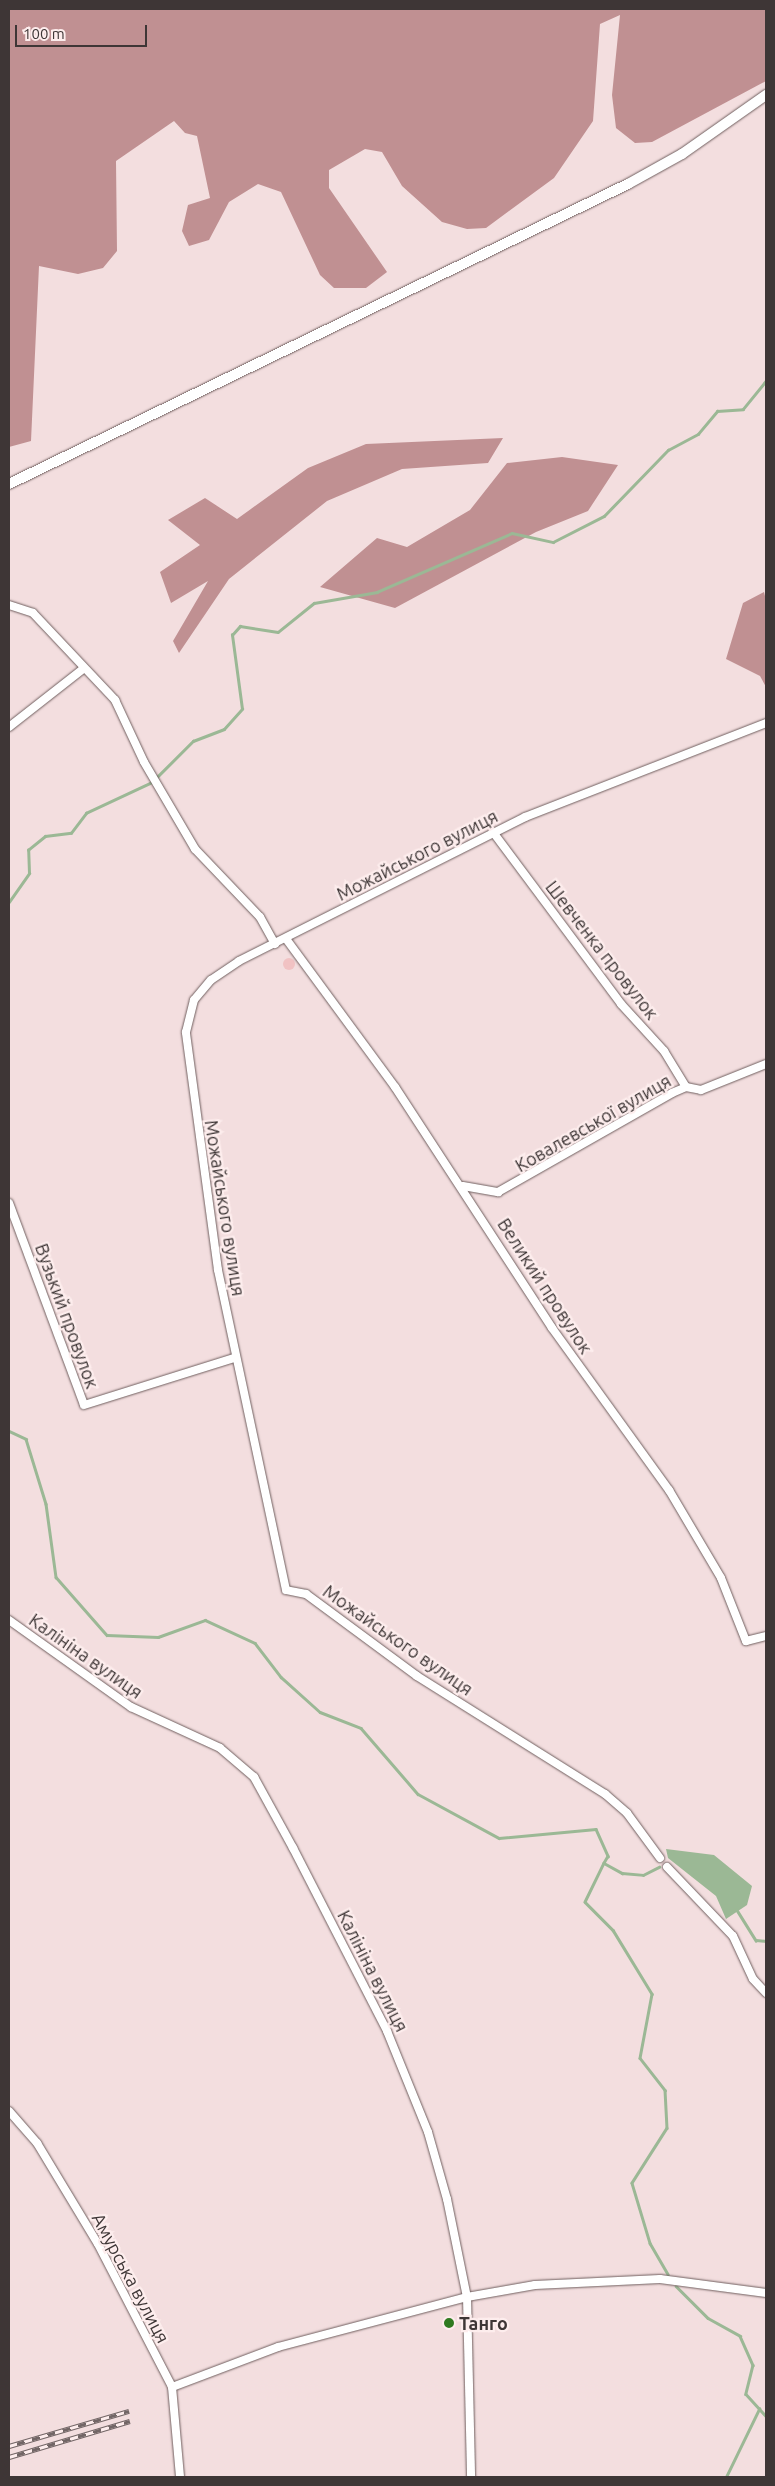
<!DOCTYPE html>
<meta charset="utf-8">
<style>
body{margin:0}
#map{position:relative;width:775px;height:2486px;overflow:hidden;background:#f3dedf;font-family:Ubuntu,sans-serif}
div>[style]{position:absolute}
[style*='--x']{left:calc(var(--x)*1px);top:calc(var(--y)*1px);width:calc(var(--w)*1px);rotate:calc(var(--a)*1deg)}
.green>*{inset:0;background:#f1c2c3}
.round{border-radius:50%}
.forest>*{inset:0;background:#c09092}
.water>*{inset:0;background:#9bb895}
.stream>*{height:2.5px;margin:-1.25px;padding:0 1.25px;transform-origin:1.25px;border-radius:1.25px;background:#9bb895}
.roads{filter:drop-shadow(0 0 1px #705f5f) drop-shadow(0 0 1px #705f5f)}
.street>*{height:8px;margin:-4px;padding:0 4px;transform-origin:4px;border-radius:4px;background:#fff}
.secondary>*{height:10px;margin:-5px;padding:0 5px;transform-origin:5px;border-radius:5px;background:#fff}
.rail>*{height:4.5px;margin-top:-2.25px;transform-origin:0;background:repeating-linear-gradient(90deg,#fdeded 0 8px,#726666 0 16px);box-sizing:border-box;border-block:1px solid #726666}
.dots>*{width:14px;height:14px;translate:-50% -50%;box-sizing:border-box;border:2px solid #fdeded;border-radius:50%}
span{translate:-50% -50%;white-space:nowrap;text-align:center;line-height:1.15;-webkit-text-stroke:4.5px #fdeded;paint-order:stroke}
.street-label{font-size:18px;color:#3e3636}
.poi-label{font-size:18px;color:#3e3636;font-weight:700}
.left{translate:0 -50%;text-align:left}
.frame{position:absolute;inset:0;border:10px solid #3e3636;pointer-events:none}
.scale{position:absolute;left:15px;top:25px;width:132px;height:22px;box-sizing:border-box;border:2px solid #3e3636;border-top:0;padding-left:6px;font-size:15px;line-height:18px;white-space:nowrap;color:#3e3636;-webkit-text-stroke:4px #fdeded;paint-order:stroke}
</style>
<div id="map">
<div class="green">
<div class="round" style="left:283px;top:958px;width:12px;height:12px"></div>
</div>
<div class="forest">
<div style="clip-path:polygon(9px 9px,766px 9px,766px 81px,652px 142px,635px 143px,616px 128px,612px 95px,620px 15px,600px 24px,593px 121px,554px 178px,486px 228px,467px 229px,442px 222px,402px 186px,382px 152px,365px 149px,329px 170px,329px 188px,387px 272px,366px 288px,334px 288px,320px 275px,281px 192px,258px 184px,229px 202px,209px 240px,189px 246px,182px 231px,188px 205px,210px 198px,197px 136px,185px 133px,174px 121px,116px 161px,117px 251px,103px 268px,78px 274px,39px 266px,31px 441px,9px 447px)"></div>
<div style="clip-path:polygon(503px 438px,488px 463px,402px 469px,327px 501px,229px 579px,179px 653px,173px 641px,208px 581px,171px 603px,160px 572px,200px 545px,168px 520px,205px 498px,237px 519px,308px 468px,366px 444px)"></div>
<div style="clip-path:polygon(562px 457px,618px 465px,588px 511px,536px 532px,395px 608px,320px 587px,377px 538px,407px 547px,470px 510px,507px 463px)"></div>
<div style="clip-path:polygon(764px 592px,766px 600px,766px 687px,760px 676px,726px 659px,743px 603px)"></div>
</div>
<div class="water">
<div style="clip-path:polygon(666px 1849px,714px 1855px,752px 1886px,747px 1905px,726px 1919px,716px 1896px,668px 1858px)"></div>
</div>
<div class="stream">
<div style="--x:157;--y:777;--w:51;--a:-45"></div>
<div style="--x:193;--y:741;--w:33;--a:-21"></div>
<div style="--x:224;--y:729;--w:27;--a:-48"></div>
<div style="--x:242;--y:709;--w:75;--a:-97.7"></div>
<div style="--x:232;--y:635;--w:12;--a:-48"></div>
<div style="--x:240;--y:626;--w:38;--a:9"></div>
<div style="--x:278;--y:632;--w:46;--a:-38.9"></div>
<div style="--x:314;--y:603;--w:64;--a:-9.9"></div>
<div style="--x:377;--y:592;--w:147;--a:-23.6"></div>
<div style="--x:512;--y:533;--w:42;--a:12.4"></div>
<div style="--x:553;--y:542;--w:57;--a:-27"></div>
<div style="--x:604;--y:516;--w:92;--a:-45.9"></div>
<div style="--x:668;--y:450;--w:34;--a:-28"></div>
<div style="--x:698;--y:434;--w:30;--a:-50"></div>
<div style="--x:717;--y:411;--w:26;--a:-4"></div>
<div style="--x:743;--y:409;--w:36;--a:-51"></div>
<div style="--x:9;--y:902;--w:35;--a:-55"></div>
<div style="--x:29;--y:873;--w:23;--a:-92"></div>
<div style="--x:28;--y:850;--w:22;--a:-39"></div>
<div style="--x:45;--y:836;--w:26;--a:-7"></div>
<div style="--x:71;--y:833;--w:25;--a:-53"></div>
<div style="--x:86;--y:813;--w:71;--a:-25.1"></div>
<div style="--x:9;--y:1431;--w:19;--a:25"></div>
<div style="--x:26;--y:1439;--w:68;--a:72.9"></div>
<div style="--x:46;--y:1504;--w:74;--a:82.2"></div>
<div style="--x:56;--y:1577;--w:77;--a:48.7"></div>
<div style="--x:107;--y:1635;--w:51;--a:2.2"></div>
<div style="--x:158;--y:1637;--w:50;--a:-19.9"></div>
<div style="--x:205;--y:1620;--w:55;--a:24.7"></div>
<div style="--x:255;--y:1643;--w:43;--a:52.6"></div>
<div style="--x:281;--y:1677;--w:52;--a:41.9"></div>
<div style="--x:320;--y:1712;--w:44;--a:21.3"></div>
<div style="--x:361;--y:1728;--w:87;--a:49.2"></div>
<div style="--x:418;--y:1794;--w:92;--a:28.5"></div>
<div style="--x:499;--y:1838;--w:97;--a:-5.3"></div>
<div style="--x:596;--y:1829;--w:30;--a:66"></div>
<div style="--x:608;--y:1856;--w:8;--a:120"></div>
<div style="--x:604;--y:1863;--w:21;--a:29"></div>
<div style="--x:622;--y:1873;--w:21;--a:5"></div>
<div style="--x:643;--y:1875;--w:18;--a:-27"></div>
<div style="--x:604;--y:1863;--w:43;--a:116"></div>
<div style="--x:585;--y:1902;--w:40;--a:45"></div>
<div style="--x:613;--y:1930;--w:75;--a:58.6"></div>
<div style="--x:652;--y:1994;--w:65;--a:100.6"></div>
<div style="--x:640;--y:2058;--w:41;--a:52"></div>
<div style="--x:665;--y:2090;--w:38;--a:87"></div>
<div style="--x:667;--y:2128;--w:65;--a:122.5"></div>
<div style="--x:632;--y:2183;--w:63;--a:73.3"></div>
<div style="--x:650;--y:2243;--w:36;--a:60"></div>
<div style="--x:737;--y:1910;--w:36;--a:58"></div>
<div style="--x:756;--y:1940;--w:10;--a:6"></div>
<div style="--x:676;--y:2286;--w:45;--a:45"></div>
<div style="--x:708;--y:2318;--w:37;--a:29"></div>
<div style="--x:740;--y:2336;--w:32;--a:66"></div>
<div style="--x:753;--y:2365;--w:30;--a:104"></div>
<div style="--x:746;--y:2394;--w:30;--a:48"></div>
<div style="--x:726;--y:2477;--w:76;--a:-64.1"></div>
</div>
<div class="roads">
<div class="street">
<div style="--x:9;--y:605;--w:25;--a:18"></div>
<div style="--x:33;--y:613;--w:120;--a:46.7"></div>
<div style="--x:115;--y:700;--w:68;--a:64.9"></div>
<div style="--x:144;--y:762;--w:101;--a:59.6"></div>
<div style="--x:195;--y:849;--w:94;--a:46.3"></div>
<div style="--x:260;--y:917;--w:31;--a:61"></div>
<div style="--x:9;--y:727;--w:94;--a:-38.1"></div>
<div style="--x:493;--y:832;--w:214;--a:53.3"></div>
<div style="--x:621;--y:1004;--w:64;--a:47.5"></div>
<div style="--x:664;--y:1051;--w:42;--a:58.6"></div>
<div style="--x:287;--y:940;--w:182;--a:53.7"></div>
<div style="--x:395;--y:1087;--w:288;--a:56.9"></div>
<div style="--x:552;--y:1328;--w:200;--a:54.2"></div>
<div style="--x:669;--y:1490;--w:102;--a:59.4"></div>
<div style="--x:721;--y:1578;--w:68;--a:68.4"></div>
<div style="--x:746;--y:1641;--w:21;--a:-14"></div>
<div style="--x:463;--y:1186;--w:36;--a:10"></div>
<div style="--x:498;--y:1192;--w:200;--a:-29.6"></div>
<div style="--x:672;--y:1093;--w:15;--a:-23"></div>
<div style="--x:686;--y:1087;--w:15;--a:11"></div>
<div style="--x:701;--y:1090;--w:70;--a:-21.8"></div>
<div style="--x:9;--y:1203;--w:215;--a:69.6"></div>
<div style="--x:84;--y:1405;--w:157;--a:-17.4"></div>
<div style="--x:9;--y:1620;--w:150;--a:35.5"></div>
<div style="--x:131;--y:1707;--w:98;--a:24.7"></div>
<div style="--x:220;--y:1748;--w:45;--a:40.5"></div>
<div style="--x:254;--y:1777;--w:81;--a:61.2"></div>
<div style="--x:293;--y:1848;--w:206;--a:62.8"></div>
<div style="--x:387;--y:2031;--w:109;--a:67.9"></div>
<div style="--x:428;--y:2132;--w:70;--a:74.2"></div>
<div style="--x:447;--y:2199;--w:100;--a:78.5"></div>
<div style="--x:467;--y:2297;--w:180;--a:88.7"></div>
<div style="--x:660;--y:1858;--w:56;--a:-126.3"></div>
<div style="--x:627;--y:1813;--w:29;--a:-139"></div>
<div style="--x:605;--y:1794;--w:222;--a:-147.9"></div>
<div style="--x:417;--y:1676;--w:138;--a:-143.5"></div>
<div style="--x:306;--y:1594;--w:20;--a:-169"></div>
<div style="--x:286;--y:1590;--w:327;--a:-102"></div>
<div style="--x:218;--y:1270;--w:240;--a:-97.7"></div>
<div style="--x:186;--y:1032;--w:33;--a:-76"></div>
<div style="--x:194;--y:1000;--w:26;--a:-50"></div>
<div style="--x:211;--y:980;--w:34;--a:-34"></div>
<div style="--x:239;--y:961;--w:320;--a:-26.7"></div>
<div style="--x:525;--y:817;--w:259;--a:-21.3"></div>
<div style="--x:667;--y:1867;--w:95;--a:46.3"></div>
<div style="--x:733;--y:1936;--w:47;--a:65.1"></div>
<div style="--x:753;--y:1979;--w:19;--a:47"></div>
<div style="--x:9;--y:2111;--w:43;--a:48.8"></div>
<div style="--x:37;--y:2143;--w:118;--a:58.9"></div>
<div style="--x:98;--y:2244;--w:161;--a:62.6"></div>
<div style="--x:172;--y:2387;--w:90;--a:84.9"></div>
<div style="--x:172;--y:2387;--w:113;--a:-20.7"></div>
<div style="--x:278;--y:2347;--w:196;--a:-14.8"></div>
<div style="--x:467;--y:2297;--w:69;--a:-10"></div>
<div style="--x:535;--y:2285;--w:125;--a:-2.7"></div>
<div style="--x:660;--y:2279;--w:107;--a:7.5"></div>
</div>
<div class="secondary">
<div style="--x:9;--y:484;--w:688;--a:-25.86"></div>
<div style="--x:628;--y:184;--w:62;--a:-29.1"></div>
<div style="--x:682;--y:154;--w:103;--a:-35.1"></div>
</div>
</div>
<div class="rail">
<div style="--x:9;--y:2446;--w:125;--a:-16.3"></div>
<div style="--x:9;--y:2457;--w:126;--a:-16.6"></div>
</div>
<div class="dots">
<div style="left:449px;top:2323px;background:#2f7a20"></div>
</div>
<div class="street-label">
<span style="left:417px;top:855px;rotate:-27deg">Можайського вулиця</span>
<span style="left:602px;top:950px;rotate:52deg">Шевченка провулок</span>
<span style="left:593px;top:1123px;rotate:-30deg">Ковалевської вулиця</span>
<span style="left:225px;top:1208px;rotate:81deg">Можайського вулиця</span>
<span style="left:545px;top:1286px;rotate:57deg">Великий провулок</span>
<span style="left:67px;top:1316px;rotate:70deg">Вузький провулок</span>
<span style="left:398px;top:1640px;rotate:35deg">Можайського вулиця</span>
<span style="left:86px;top:1656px;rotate:35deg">Калініна вулиця</span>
<span style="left:373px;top:1971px;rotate:63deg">Калініна вулиця</span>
<span style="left:131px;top:2278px;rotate:62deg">Амурська вулиця</span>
</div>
<div class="poi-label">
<span class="left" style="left:459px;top:2323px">Танго</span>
</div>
<div class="frame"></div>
<div class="scale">100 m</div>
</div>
